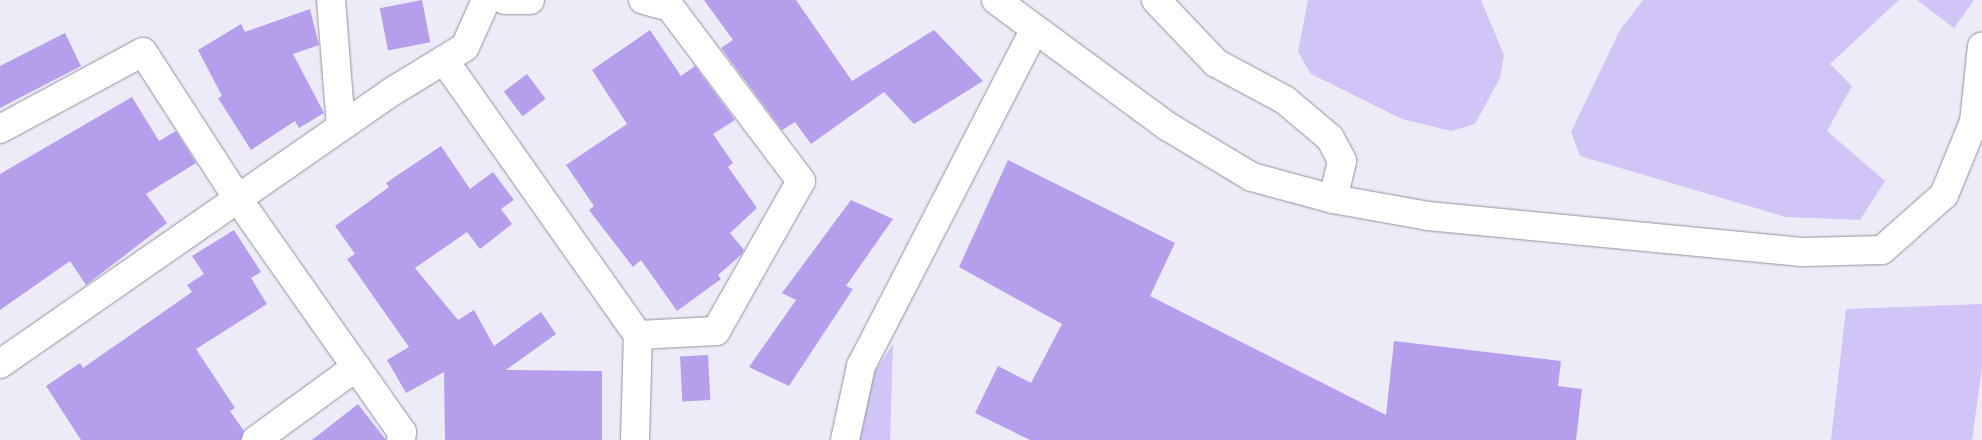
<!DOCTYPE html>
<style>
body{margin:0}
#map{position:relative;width:1982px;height:440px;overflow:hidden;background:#eeebf8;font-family:Jost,sans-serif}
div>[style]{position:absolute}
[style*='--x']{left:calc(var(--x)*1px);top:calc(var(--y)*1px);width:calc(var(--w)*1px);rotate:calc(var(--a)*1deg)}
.green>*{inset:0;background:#d1c5f7}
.building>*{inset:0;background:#b59fed;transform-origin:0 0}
.roads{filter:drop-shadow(0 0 1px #94919d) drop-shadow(0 0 1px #94919d)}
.street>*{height:28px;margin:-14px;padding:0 14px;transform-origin:14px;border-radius:14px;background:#fff}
.secondary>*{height:28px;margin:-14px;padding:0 14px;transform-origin:14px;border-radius:14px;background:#fff}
span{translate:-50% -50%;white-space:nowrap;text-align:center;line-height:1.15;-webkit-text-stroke:5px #fff;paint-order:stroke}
</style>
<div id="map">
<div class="green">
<div style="clip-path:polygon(1308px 0,1481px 0,1504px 55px,1500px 78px,1475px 124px,1451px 131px,1402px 119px,1311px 74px,1298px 52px)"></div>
<div style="clip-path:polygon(1643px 0,1899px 0,1830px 64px,1852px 86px,1827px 131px,1885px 181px,1860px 220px,1786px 217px,1580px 156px,1571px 132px,1620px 30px)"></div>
<div style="clip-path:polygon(1917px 0,1974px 0,1954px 28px)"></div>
<div style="clip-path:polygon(1982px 304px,1982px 367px,1972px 440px,1831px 440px,1846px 309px)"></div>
<div style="clip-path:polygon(893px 344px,890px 440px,857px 440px,872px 376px)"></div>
</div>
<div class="building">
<div style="left:422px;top:0;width:43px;height:43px;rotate:79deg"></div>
<div style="clip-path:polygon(704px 0,796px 0,852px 81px,934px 30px,983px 81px,914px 124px,884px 92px,811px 144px,795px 122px,782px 130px,721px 48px,733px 40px)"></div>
<div style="clip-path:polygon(310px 9px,319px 45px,293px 54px,324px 113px,299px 128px,295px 121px,251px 150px,218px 98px,222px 96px,198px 50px,241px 24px,245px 32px)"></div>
<div style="clip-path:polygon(650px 30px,681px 76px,695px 66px,735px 120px,713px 134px,733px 163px,728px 167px,757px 208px,730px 233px,744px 250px,741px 255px,718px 275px,721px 279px,677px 311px,641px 260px,633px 267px,589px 210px,594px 206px,566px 165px,627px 124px,592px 70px)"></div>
<div style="clip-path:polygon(65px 33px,81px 66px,0 108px,0 66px)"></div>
<div style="left:527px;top:74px;width:31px;height:29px;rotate:53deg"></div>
<div style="clip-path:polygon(132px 97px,159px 141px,176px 131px,196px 163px,146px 194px,167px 223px,86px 285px,70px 261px,0 310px,0 174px)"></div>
<div style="clip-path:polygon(441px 146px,470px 189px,493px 172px,514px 200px,501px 209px,512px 224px,480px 249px,467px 232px,415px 268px,458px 320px,474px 310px,494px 346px,541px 312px,556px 334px,506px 370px,602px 371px,602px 440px,445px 440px,444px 372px,406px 393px,387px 360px,409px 347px,347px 259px,355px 254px,335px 226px,389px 187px,386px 183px)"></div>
<div style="clip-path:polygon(1008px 160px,1175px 243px,1150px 296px,1386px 415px,1394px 341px,1561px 361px,1558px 386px,1582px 389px,1576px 440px,1030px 440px,975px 413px,998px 366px,1031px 383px,1062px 324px,959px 267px)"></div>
<div style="clip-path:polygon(851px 200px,893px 219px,846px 286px,853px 289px,789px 386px,749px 367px,796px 300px,782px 293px)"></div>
<div style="clip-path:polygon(234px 230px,261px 272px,251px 278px,267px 304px,196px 349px,235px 408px,230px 411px,244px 431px,241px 440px,81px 440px,46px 386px,80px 363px,83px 368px,192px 292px,187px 285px,204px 274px,192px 256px)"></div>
<div style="left:708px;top:355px;width:45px;height:28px;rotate:87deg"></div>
<div style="clip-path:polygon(358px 404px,386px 440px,312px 440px)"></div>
</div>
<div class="roads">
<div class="street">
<div style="--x:331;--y:0;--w:127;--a:85.5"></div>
<div style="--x:1156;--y:0;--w:87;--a:46.4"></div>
<div style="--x:1216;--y:63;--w:78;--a:28.2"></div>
<div style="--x:1285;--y:100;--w:59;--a:40.2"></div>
<div style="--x:1330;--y:138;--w:26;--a:62"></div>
<div style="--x:1342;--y:161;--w:39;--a:103"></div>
<div style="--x:444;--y:60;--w:337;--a:54.8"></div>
<div style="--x:0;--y:129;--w:162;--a:-28.3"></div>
<div style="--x:143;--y:52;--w:175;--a:57.1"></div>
<div style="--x:238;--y:199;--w:285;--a:54.9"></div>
<div style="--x:402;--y:432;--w:8;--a:97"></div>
<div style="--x:0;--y:364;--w:479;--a:-34.8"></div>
<div style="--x:393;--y:91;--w:84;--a:-31.4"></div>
<div style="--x:465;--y:47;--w:51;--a:-65.9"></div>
<div style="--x:256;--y:440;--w:124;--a:-36.1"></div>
<div style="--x:635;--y:440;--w:105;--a:-88.4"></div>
<div style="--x:638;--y:335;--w:78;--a:-2.9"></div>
<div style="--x:716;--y:331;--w:172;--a:-60.5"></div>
<div style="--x:801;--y:181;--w:218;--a:-127"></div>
<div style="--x:670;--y:7;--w:28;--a:-165"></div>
<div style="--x:845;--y:440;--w:76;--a:-77.8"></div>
<div style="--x:861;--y:366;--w:379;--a:-62.7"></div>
</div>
<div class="secondary">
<div style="--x:505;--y:0;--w:25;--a:0"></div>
<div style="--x:996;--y:0;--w:212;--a:36.4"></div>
<div style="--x:1167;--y:126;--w:99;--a:31"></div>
<div style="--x:1252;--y:177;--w:84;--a:15.2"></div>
<div style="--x:1333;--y:199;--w:97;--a:10.1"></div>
<div style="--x:1428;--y:216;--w:378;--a:5.5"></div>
<div style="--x:1804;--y:252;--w:78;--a:-1.5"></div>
<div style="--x:1882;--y:250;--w:83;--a:-41.6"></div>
<div style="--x:1944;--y:195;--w:79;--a:-67.7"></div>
<div style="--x:1974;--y:122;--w:76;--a:-84"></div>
</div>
</div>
</div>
